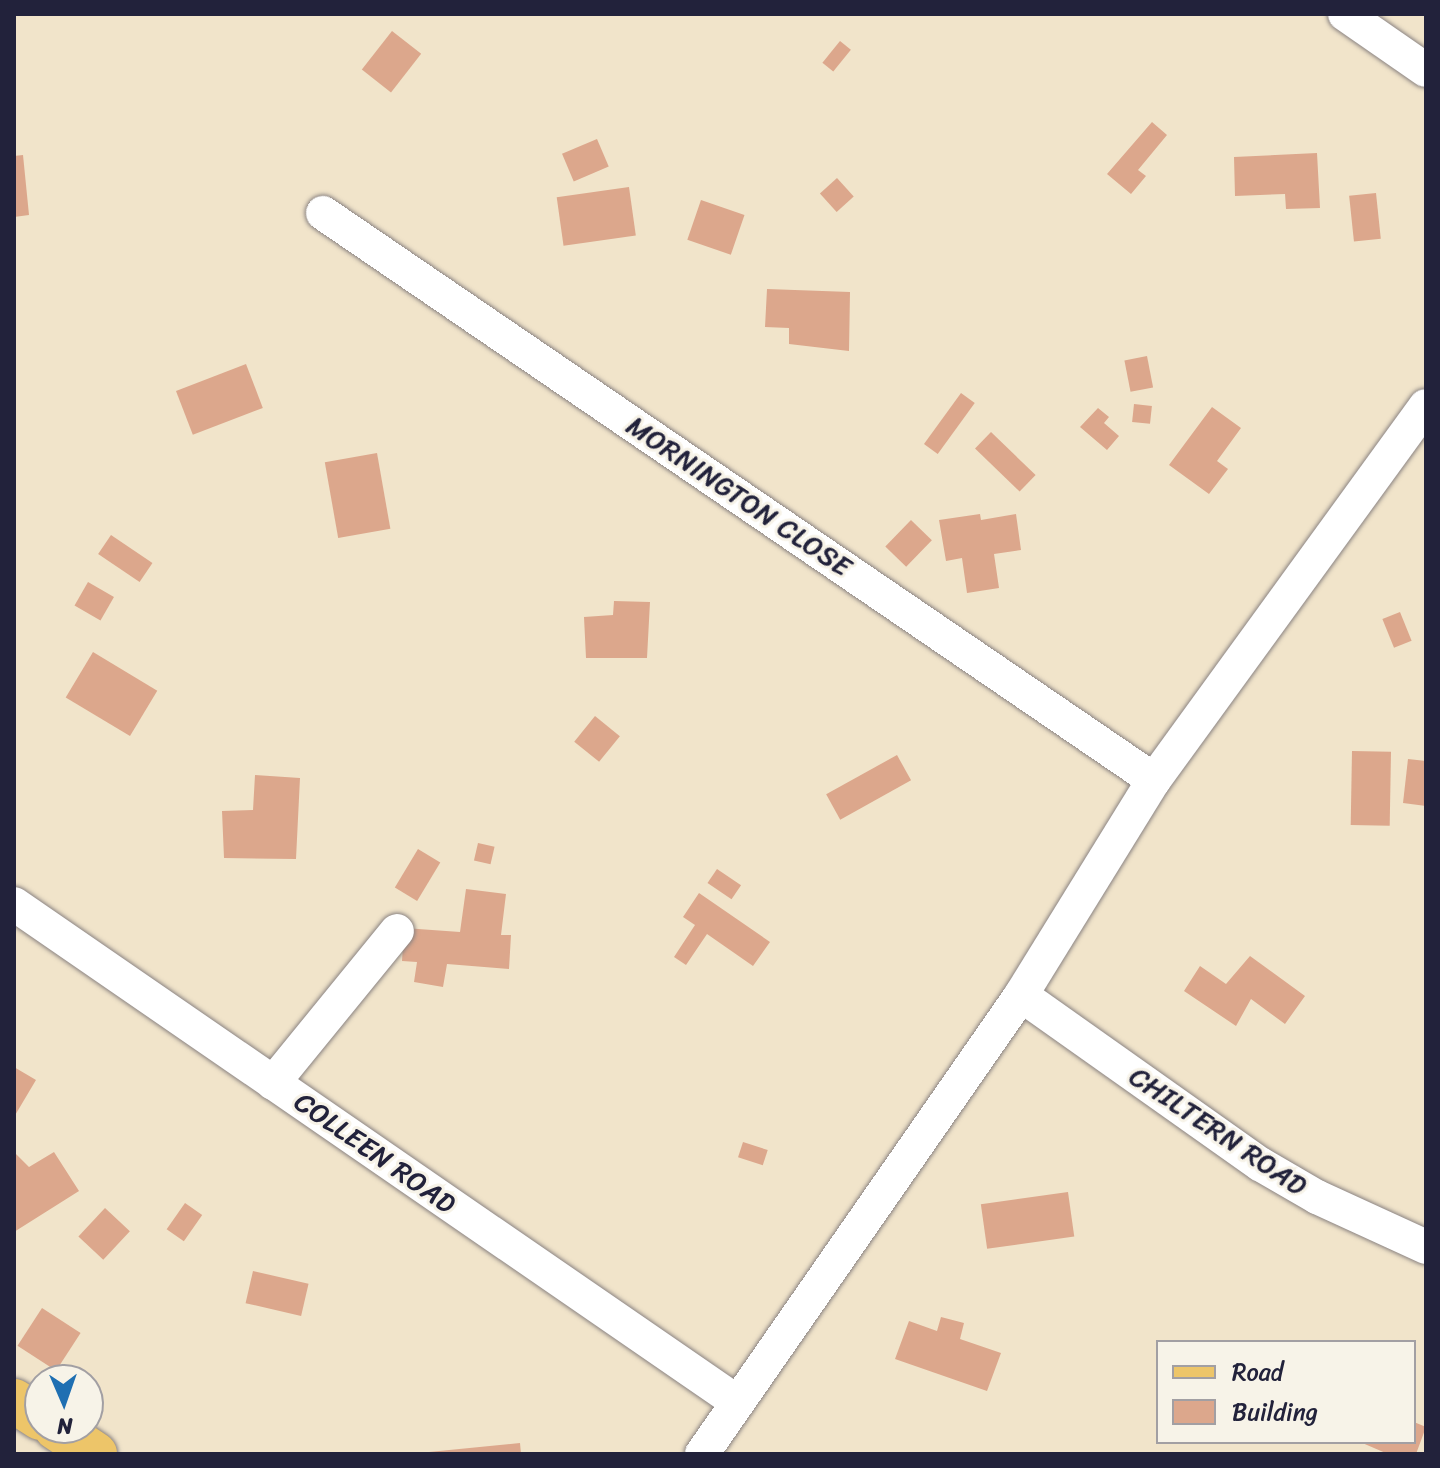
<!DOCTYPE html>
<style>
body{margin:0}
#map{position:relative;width:1440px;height:1468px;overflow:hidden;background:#f1e4ca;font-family:Sriracha,sans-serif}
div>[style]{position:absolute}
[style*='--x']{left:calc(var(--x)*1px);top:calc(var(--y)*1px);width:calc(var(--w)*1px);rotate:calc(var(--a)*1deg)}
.building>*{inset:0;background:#dca78c;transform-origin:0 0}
.roads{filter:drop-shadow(0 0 2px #8a8382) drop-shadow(0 0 2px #8a8382)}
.minor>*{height:34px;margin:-17px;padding:0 17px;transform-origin:17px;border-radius:17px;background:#fff}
.major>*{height:44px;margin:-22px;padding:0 22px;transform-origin:22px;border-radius:22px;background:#edc569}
span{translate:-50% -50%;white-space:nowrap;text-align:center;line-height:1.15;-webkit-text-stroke:6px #f7f3e8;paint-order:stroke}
.street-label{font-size:28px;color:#22223b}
.frame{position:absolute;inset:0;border:16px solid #22223b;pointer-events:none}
.legend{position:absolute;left:1156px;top:1340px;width:260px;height:104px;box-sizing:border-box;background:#f7f3e8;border:2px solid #a29fa3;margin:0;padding:10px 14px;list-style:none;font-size:24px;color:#22223b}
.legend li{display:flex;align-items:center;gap:16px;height:40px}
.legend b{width:40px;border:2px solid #a29fa3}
.north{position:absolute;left:24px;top:1364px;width:80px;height:80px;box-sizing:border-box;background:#f7f3e8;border:2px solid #a29fa3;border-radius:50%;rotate:178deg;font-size:22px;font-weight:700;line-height:32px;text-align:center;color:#22223b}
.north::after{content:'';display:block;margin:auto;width:28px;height:36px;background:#1f6fb2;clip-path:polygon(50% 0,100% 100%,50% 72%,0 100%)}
</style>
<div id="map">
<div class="building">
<div style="left:392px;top:31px;width:37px;height:49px;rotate:38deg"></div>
<div style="left:840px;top:41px;width:14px;height:28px;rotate:39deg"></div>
<div style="clip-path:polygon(1152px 122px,1167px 135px,1138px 170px,1146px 176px,1131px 194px,1107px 174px)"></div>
<div style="left:597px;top:139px;width:30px;height:38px;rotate:67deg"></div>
<div style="clip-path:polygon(1317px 153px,1320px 208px,1286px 209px,1285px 194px,1235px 196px,1234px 157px)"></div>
<div style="clip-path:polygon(23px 155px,29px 215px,14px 217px,14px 156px)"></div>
<div style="left:837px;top:178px;width:25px;height:23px;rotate:48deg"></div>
<div style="left:629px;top:187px;width:49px;height:73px;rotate:82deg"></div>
<div style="left:1376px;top:193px;width:46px;height:27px;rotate:84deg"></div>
<div style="left:701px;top:200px;width:46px;height:42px;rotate:19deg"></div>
<div style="clip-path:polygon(767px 289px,850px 292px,849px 351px,789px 344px,789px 328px,765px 327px)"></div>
<div style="left:1147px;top:356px;width:32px;height:23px;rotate:79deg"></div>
<div style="left:246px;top:364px;width:47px;height:75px;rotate:69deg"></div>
<div style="left:961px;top:393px;width:17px;height:63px;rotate:36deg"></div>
<div style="left:1134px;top:404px;width:18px;height:18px;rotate:6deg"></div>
<div style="clip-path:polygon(1212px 407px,1241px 428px,1217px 461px,1228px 469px,1209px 494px,1169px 465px)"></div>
<div style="clip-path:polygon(1098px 408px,1109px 417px,1104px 423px,1119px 436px,1107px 450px,1080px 427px)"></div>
<div style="left:991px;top:432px;width:62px;height:23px;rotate:44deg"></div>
<div style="left:377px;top:453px;width:77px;height:53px;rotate:80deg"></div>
<div style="clip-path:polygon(980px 514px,981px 520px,1016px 514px,1021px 550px,994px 554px,999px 588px,967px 593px,962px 558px,946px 561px,939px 520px)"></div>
<div style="left:911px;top:520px;width:29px;height:37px;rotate:44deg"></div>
<div style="left:111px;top:535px;width:50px;height:23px;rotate:34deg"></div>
<div style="left:88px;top:582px;width:30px;height:27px;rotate:30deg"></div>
<div style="clip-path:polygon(614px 601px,650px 602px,647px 658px,586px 658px,584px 617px,613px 615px)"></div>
<div style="left:1400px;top:612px;width:31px;height:19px;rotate:68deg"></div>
<div style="left:93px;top:652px;width:75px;height:53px;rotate:31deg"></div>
<div style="left:595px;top:716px;width:32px;height:33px;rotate:39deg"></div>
<div style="left:1352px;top:751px;width:39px;height:74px;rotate:1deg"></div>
<div style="left:897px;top:755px;width:29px;height:81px;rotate:61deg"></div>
<div style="clip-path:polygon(1408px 759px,1426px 761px,1426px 806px,1403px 803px)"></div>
<div style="clip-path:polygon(255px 775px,300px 778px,296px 859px,224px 858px,222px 811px,253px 810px)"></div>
<div style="left:478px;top:843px;width:17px;height:18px;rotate:13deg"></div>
<div style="left:418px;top:849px;width:26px;height:45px;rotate:31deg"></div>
<div style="left:717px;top:869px;width:29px;height:17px;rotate:34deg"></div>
<div style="clip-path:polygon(466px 889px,506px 894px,501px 935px,511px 935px,509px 969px,447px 964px,443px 987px,414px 982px,417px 962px,402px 961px,404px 928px,460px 932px)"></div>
<div style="clip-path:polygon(699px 893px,770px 942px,753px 966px,707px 934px,686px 965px,674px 957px,695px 925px,683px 917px)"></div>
<div style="clip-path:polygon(1250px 956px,1305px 996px,1285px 1024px,1251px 999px,1236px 1026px,1184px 991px,1200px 966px,1226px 984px)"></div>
<div style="clip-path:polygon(14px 1067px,36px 1080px,14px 1117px)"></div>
<div style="left:743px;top:1142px;width:26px;height:16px;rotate:18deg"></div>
<div style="clip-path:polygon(14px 1152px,29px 1167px,54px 1152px,79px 1191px,14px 1232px)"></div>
<div style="left:1068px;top:1192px;width:45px;height:88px;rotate:82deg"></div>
<div style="left:185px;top:1203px;width:21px;height:32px;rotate:35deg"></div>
<div style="left:105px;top:1208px;width:34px;height:39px;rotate:43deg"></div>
<div style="left:253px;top:1271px;width:57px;height:33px;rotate:13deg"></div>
<div style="left:42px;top:1308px;width:46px;height:45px;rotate:33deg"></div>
<div style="clip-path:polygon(941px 1317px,964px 1323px,960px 1339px,1001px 1353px,987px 1391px,895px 1359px,909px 1321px,937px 1331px)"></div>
<div style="clip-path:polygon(1414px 1422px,1426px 1427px,1416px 1454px,1388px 1454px,1360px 1442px,1414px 1442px)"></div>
<div style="clip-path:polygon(520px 1443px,521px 1454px,429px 1454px,429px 1452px)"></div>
</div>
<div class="roads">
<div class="minor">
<div style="--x:1345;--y:14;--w:98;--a:34.7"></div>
<div style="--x:323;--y:213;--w:1006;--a:34.31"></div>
<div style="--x:14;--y:904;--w:878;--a:34.56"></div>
<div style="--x:1021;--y:995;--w:293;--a:35.3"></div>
<div style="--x:1260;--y:1164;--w:66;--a:30.1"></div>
<div style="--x:1317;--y:1197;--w:120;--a:24.6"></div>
<div style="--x:273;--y:1083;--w:196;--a:-50.8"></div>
<div style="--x:702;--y:1454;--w:559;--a:-55.2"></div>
<div style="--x:1021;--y:995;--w:253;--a:-58.3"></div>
<div style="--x:1154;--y:780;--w:462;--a:-54"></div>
</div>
<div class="major">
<div style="--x:14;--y:1401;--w:31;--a:33"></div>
<div style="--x:56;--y:1428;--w:47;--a:33.7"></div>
</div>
</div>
<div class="street-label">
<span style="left:739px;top:496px;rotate:34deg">MORNINGTON CLOSE</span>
<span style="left:1218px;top:1131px;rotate:34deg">CHILTERN ROAD</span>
<span style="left:375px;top:1153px;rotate:35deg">COLLEEN ROAD</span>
</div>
<div class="frame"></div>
<ul class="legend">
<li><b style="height:10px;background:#edc569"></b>Road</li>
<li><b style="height:22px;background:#dca78c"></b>Building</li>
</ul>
<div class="north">N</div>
</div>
